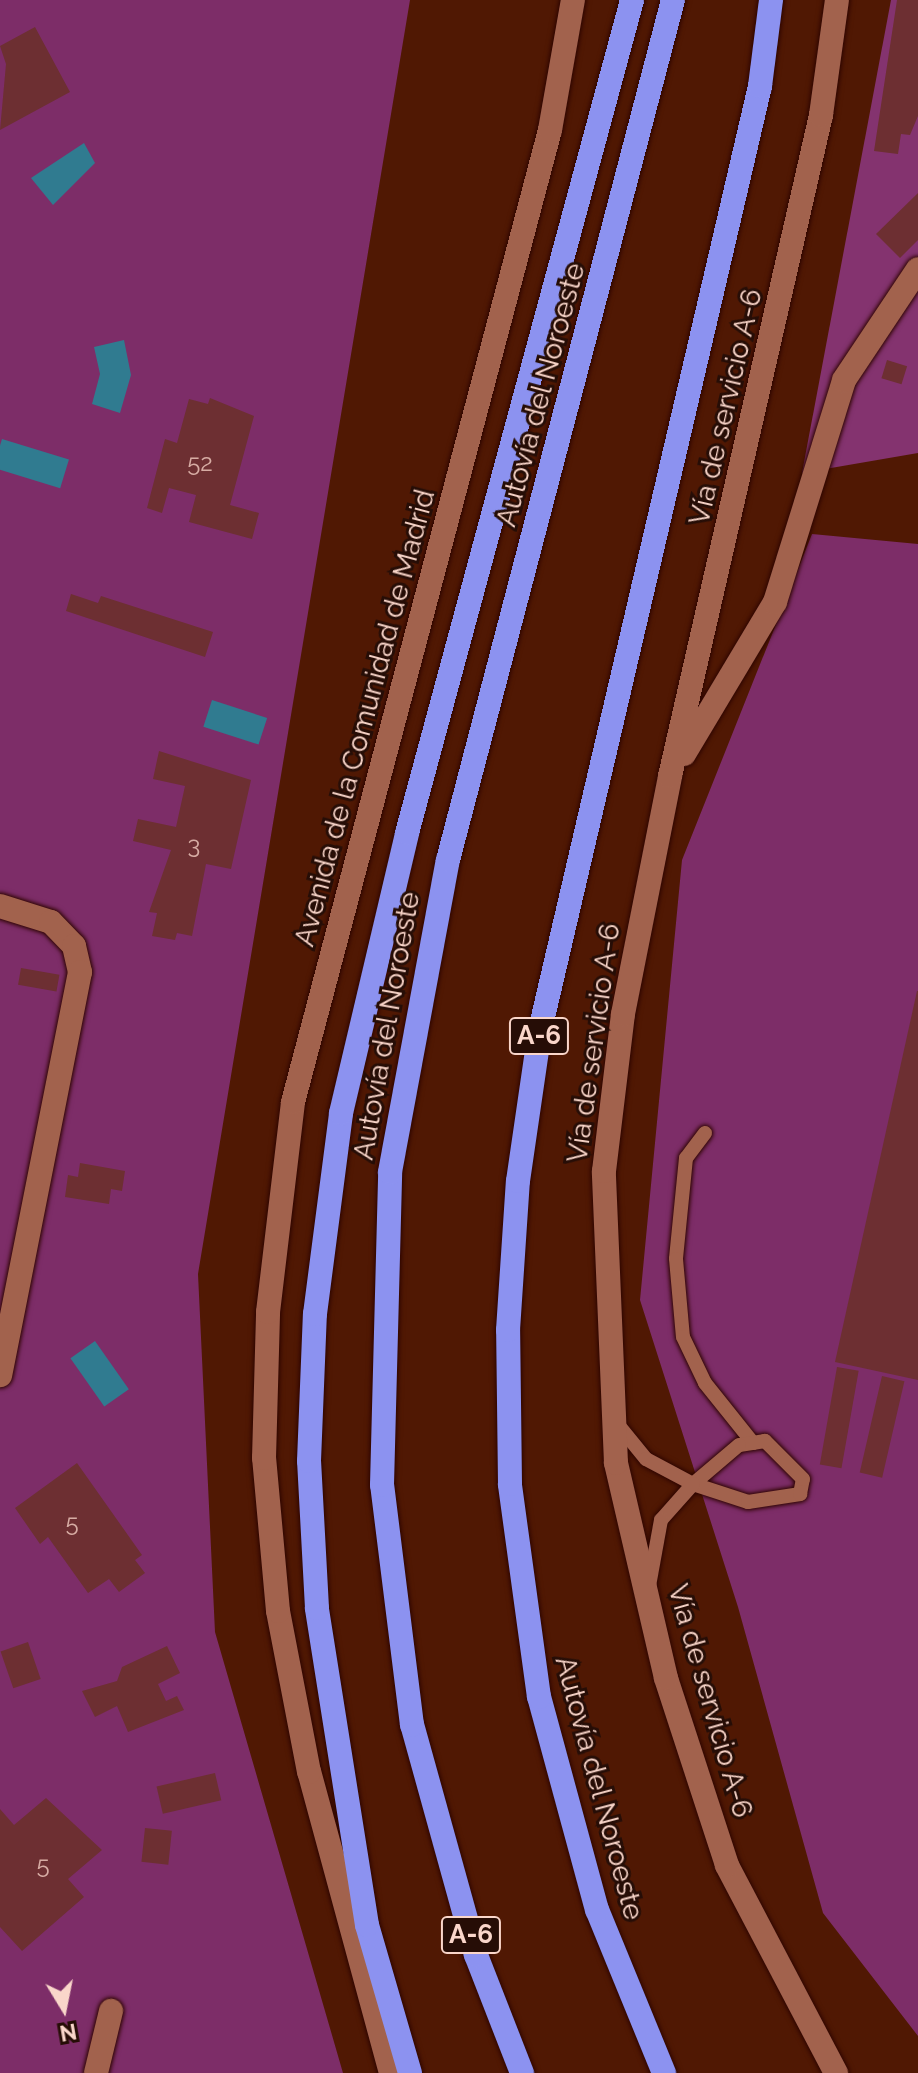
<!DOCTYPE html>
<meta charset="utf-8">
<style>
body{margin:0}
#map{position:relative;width:918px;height:2073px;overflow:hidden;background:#501803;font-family:Raleway,sans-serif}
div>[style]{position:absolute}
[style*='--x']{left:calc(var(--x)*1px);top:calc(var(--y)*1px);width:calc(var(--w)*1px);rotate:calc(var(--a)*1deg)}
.green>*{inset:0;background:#7d2d68}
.forest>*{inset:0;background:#84336f}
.water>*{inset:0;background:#307b90;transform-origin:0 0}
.building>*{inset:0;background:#6d2f32;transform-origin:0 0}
.roads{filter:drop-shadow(0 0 2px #2e0500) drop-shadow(0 0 2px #2e0500)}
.lane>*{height:14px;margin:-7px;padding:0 7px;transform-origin:7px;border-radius:7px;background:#a2624d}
.street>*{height:24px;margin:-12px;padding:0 12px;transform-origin:12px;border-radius:12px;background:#a2624d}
.highway>*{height:24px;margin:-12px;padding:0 12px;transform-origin:12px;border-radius:12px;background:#8c92f0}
span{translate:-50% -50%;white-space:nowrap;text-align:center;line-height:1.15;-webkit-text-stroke:6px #260d06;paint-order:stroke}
.number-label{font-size:24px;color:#d7aca4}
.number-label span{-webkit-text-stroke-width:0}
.shield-label span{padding:2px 6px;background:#260d06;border:2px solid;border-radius:6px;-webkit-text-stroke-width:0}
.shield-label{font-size:26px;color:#fad6ca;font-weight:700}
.street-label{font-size:28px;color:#fad6ca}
.north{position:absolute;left:24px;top:1969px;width:80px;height:80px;-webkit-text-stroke:6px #260d06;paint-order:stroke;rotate:170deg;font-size:22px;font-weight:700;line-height:32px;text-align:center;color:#fad6ca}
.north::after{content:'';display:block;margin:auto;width:28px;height:36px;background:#fad6ca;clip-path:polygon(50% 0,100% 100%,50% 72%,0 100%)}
</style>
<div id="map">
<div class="green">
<div style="clip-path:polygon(0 0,410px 0,198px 1274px,215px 1632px,343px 2073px,0 2073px)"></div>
<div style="clip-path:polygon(812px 534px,918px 544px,918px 2036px,823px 1913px,738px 1607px,640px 1300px,682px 860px)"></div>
</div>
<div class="forest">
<div style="clip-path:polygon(891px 0,918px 0,918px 453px,802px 473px)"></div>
</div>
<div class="water">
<div style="clip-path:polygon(84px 143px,95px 163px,53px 205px,31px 178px)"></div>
<div style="clip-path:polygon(124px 340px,131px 375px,120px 413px,92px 404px,100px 374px,94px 347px)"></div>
<div style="left:2px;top:439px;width:70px;height:30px;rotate:17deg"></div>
<div style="left:212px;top:700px;width:58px;height:28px;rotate:18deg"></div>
<div style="left:95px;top:1341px;width:59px;height:30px;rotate:55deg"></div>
</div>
<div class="building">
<div style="clip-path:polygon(897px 0,918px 0,918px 116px,910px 135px,901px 134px,898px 154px,874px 151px)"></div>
<div style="clip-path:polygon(35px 27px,70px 92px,0 130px,6px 64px,0 46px)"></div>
<div style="clip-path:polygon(918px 193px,918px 240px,900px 258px,876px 234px)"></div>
<div style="left:887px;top:360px;width:21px;height:19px;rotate:17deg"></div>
<div style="clip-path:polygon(210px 398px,254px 416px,230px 505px,259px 513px,252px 539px,189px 522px,196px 495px,169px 488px,162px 513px,147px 508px,165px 439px,177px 443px,189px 399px,208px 404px)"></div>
<div style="clip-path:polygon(71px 594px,98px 603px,101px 596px,213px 632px,205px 657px,66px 611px)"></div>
<div style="clip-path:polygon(159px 751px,251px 780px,231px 869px,206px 864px,192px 936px,177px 933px,175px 940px,152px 936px,157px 913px,149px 912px,171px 850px,133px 841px,138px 819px,176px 827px,185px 786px,153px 779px)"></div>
<div style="left:21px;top:968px;width:39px;height:17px;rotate:10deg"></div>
<div style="clip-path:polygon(917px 991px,918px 991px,918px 1380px,835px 1362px)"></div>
<div style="clip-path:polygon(80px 1163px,125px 1171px,122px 1191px,111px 1189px,109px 1204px,65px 1197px,68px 1175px,78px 1177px)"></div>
<div style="left:837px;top:1367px;width:22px;height:99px;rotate:10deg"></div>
<div style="left:882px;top:1376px;width:23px;height:99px;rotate:13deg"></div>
<div style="clip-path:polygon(77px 1463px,142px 1555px,135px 1560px,145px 1573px,119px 1592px,109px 1579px,88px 1593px,48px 1537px,40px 1544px,15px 1508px)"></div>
<div style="left:28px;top:1642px;width:39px;height:29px;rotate:71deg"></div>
<div style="clip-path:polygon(167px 1646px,180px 1673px,158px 1684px,166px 1701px,177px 1696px,184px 1710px,128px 1732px,117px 1706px,95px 1717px,82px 1691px,117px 1681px,122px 1667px)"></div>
<div style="left:215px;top:1773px;width:28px;height:60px;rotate:77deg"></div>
<div style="clip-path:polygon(46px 1798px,102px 1850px,68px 1879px,84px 1897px,22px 1951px,0 1927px,0 1809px,14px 1825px)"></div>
<div style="left:145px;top:1828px;width:27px;height:34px;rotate:6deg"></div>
</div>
<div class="roads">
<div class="lane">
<div style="--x:705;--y:1133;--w:31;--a:127"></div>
<div style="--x:686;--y:1158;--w:101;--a:95.7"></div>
<div style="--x:676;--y:1259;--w:78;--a:84.9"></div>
<div style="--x:683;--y:1337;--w:51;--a:64.4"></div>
<div style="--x:705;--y:1383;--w:77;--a:51.3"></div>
<div style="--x:615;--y:1421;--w:49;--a:50.8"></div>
<div style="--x:646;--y:1459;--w:53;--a:28"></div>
<div style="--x:693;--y:1484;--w:58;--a:18.1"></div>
<div style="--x:748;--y:1502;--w:53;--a:-8.7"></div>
<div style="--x:800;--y:1494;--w:15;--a:-79"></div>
<div style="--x:803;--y:1479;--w:54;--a:-135"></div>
<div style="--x:765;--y:1441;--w:26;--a:171"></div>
<div style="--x:739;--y:1445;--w:60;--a:139.7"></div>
<div style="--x:693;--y:1484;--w:48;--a:131.6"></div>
<div style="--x:661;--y:1520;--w:67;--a:100.3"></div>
</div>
<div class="street">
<div style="--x:684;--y:754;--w:177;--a:-59.1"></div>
<div style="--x:775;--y:602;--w:232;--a:-72.7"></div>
<div style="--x:844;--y:380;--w:133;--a:-56.3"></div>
<div style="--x:0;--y:906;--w:53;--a:17.4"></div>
<div style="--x:51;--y:922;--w:33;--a:46"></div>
<div style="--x:74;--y:946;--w:27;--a:77"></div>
<div style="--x:80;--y:972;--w:411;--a:101.2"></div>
<div style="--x:96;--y:2073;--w:64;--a:-76.4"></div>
<div style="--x:391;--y:2073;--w:312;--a:-105.2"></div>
<div style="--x:309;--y:1772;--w:164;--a:-100.9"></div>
<div style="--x:278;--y:1611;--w:154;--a:-95.2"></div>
<div style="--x:264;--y:1458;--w:146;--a:-88.4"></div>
<div style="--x:268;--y:1312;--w:211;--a:-83.2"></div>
<div style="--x:293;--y:1102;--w:1005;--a:-75.19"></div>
<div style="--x:550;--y:130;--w:132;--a:-80"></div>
<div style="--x:836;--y:2073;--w:235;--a:-117.7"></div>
<div style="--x:727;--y:1865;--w:197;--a:-108.1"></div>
<div style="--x:666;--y:1678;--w:221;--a:-103.1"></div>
<div style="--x:616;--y:1463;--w:292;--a:-92.4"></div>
<div style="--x:604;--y:1171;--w:158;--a:-83.1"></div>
<div style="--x:623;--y:1014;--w:243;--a:-78.8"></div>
<div style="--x:670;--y:776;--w:678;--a:-77.13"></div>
<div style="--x:821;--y:115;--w:116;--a:-82.1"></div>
</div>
<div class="highway">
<div style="--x:410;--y:2073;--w:154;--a:-106.2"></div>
<div style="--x:367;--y:1925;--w:321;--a:-99"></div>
<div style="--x:317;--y:1608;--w:147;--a:-93.1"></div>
<div style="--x:309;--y:1461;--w:147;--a:-87.7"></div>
<div style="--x:315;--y:1314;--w:203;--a:-82.6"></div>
<div style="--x:341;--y:1113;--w:288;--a:-76.7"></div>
<div style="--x:407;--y:833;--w:863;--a:-74.88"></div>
<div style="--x:522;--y:2073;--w:127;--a:-111.3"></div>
<div style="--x:476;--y:1955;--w:239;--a:-105.5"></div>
<div style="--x:412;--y:1725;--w:242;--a:-97.1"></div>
<div style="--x:382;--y:1485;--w:313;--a:-88.5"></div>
<div style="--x:390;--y:1172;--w:317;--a:-79.5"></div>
<div style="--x:448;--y:860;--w:889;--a:-75.34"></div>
<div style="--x:664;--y:2073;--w:176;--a:-112.3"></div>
<div style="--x:597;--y:1910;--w:221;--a:-105.2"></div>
<div style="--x:539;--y:1697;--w:215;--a:-97.8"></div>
<div style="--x:510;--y:1484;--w:154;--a:-90.7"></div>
<div style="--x:508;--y:1330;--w:149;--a:-86.2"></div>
<div style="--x:518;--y:1181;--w:153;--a:-81.7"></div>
<div style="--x:540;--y:1030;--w:969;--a:-76.88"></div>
<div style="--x:760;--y:86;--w:87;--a:-82.7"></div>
</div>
</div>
<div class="number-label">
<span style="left:200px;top:463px">52</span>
<span style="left:194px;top:845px">3</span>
<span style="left:72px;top:1523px">5</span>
<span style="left:43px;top:1865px">5</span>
</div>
<div class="shield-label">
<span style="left:539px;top:1036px">A-6</span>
<span style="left:471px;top:1935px">A-6</span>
</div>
<div class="street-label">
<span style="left:541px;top:395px;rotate:-75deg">Autovía del Noroeste</span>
<span style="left:726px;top:407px;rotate:-77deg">Vía de servicio A-6</span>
<span style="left:365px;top:718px;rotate:-75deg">Avenida de la Comunidad de Madrid</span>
<span style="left:387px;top:1026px;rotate:-80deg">Autovía del Noroeste</span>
<span style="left:594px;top:1043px;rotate:-82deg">Vía de servicio A-6</span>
<span style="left:710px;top:1701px;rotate:74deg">Vía de servicio A-6</span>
<span style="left:599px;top:1788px;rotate:75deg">Autovía del Noroeste</span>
</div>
<div class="north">N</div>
</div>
